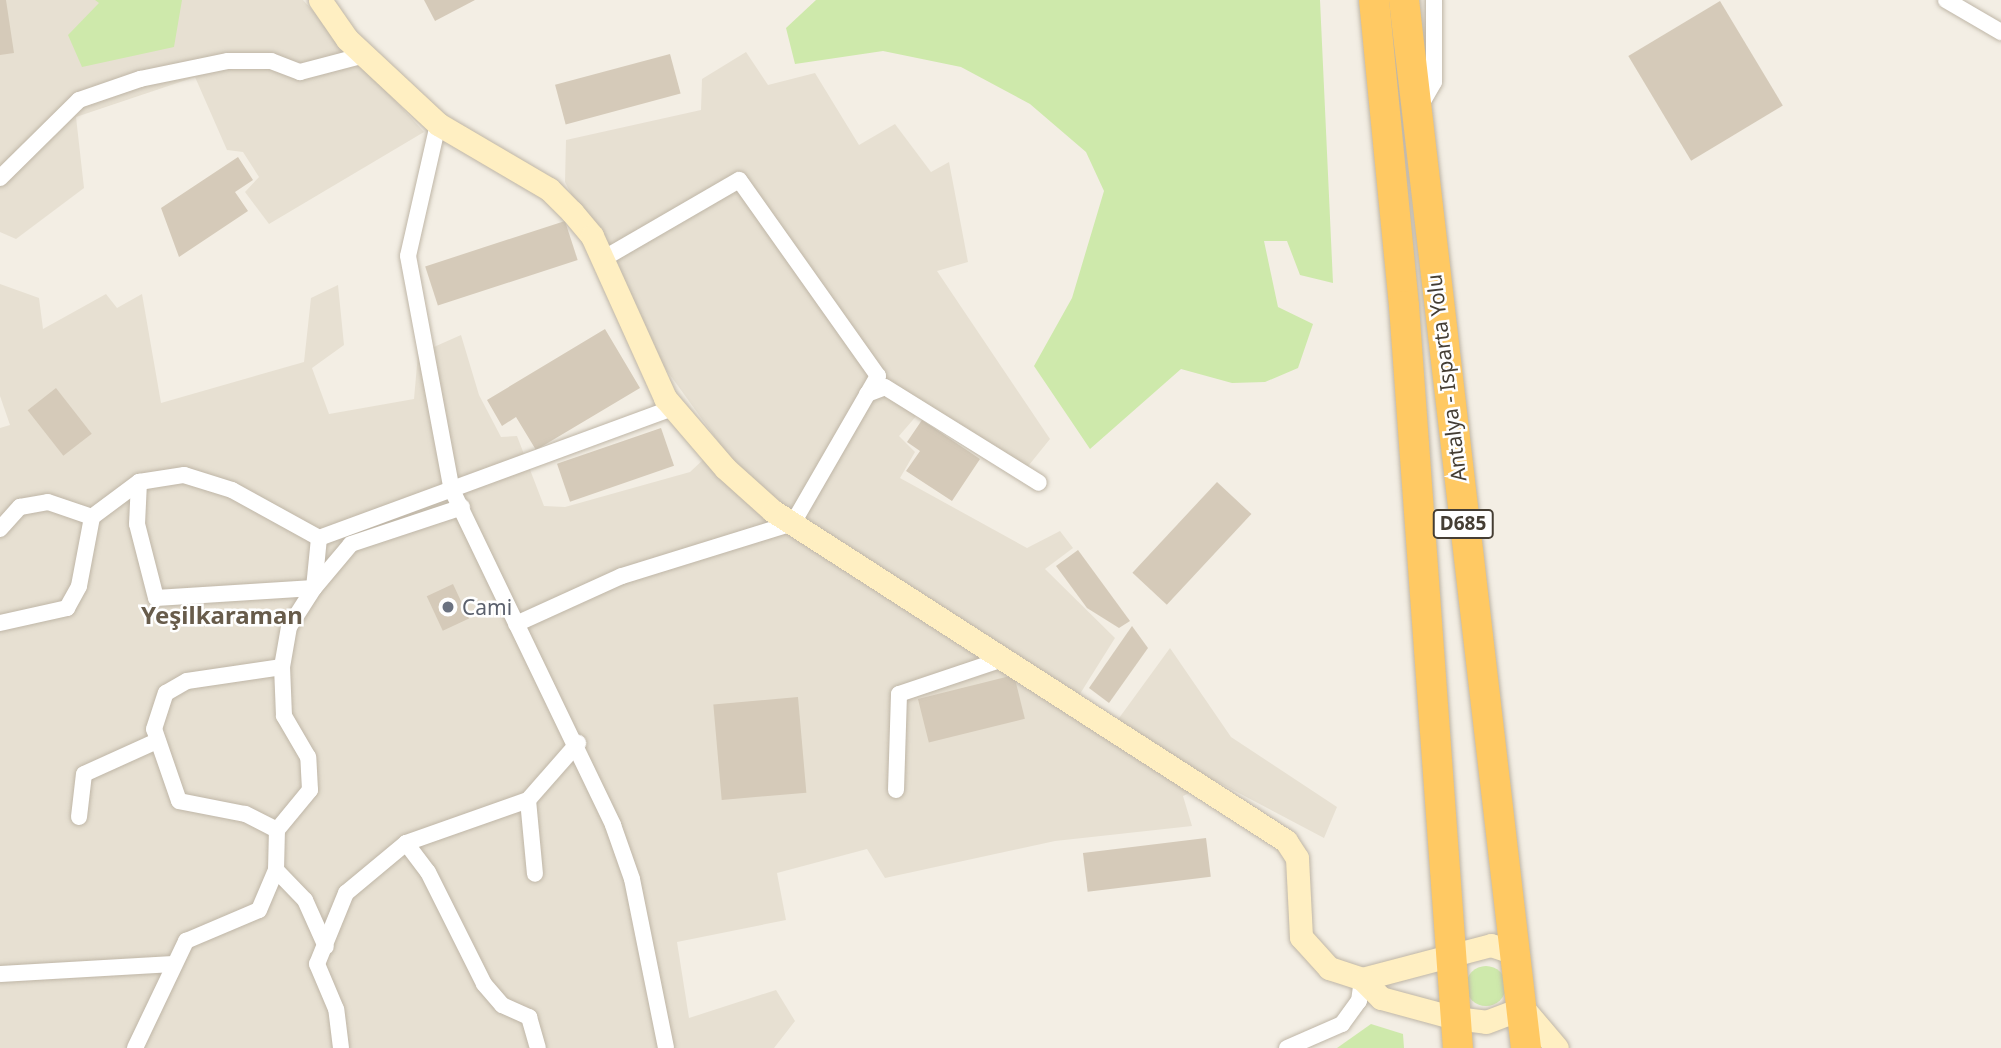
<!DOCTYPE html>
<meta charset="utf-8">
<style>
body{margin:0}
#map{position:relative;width:2001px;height:1048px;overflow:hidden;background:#f3eee4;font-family:"Noto Sans",sans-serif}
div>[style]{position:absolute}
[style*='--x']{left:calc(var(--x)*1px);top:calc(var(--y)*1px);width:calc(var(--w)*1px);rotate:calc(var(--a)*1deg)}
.residential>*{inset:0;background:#e7e0d2}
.green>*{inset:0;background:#cee9ab}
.round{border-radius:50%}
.building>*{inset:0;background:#d5cab9;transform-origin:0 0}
.roads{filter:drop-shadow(0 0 2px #bfb6a7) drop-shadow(0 0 2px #bfb6a7)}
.street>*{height:16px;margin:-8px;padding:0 8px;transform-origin:8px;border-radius:8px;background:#fff}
.secondary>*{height:23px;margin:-11.5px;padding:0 11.5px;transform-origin:11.5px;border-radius:11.5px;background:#ffefc2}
.highway>*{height:30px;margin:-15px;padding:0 15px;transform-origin:15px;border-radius:15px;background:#ffc963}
.dots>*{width:19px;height:19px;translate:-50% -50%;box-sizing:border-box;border:4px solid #fff;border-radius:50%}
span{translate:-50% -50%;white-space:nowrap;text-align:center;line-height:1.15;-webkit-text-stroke:5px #fff;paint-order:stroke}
.shield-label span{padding:2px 5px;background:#fff;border:2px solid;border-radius:5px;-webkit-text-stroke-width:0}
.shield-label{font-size:19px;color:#453e34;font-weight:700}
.street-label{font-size:21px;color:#453e34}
.worship-label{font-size:21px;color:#5b616d}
.left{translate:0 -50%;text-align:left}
.quarter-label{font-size:24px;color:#685c4b;font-weight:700}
</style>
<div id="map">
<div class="residential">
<div style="clip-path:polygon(0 0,303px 0,424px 132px,269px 224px,245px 192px,259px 177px,243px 152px,227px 150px,195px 77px,76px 117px,84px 188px,16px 239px,0 232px)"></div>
<div style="clip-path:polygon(746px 52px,768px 85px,815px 73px,859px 145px,895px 124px,931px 172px,949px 162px,968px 262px,937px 271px,1050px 439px,1025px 470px,924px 407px,899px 436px,915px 452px,900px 478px,1027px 548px,1060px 531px,1073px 548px,1045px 569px,1115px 638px,1068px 713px,1106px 736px,1170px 648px,1231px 737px,1337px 807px,1324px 838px,1216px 781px,1183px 796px,1192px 826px,1055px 841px,885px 878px,867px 849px,777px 873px,786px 920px,677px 942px,689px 1018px,776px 990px,795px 1021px,774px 1048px,0 1048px,0 428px,10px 425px,0 396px,0 284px,39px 298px,43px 329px,106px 294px,117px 308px,142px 294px,161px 403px,304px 362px,311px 298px,338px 285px,344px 345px,312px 368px,329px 414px,414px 399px,418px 354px,461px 335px,479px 395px,501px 437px,517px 436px,544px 506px,565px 507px,690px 472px,720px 444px,652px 350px,565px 182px,566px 140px,701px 110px,702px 79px)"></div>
</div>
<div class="green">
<div style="clip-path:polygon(95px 0,182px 0,174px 47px,82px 67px,68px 35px,99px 3px)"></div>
<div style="clip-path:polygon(816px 0,1320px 0,1333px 283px,1300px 275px,1287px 241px,1264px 241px,1278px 307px,1313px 324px,1298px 368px,1265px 382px,1232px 383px,1181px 369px,1090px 449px,1034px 366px,1072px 298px,1104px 191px,1086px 152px,1030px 104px,961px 67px,883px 51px,795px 64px,786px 28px)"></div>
<div class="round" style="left:1466px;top:966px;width:40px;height:40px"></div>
<div style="clip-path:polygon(1371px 1024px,1403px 1034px,1404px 1048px,1337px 1048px)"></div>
</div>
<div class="building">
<div style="clip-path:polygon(0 0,6px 0,14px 53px,0 55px)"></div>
<div style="clip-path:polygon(424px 0,475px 0,435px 21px)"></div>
<div style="left:1720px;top:1px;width:122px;height:107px;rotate:59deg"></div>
<div style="left:670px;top:54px;width:41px;height:119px;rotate:75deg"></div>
<div style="clip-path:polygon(238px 157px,253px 180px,235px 192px,248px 211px,179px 257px,161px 208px)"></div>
<div style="left:565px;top:221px;width:41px;height:147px;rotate:72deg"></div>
<div style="clip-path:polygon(605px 329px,640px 388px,536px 450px,516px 417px,502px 426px,487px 400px)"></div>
<div style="left:56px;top:388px;width:58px;height:36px;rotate:52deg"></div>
<div style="clip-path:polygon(922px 420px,980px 459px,952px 501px,906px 471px,920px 451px,907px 442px)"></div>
<div style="left:661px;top:428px;width:40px;height:110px;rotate:71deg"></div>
<div style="left:1217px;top:482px;width:47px;height:124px;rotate:43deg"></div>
<div style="clip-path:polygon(1078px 550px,1130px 621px,1119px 628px,1087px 608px,1056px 566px)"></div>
<div style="left:453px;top:584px;width:38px;height:29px;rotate:65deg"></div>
<div style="clip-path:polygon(1132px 626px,1148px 648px,1109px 703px,1089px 688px)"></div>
<div style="left:1014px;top:675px;width:45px;height:99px;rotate:76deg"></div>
<div style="left:798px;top:697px;width:96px;height:85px;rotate:85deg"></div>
<div style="left:1206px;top:838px;width:39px;height:124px;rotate:83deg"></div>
</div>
<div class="roads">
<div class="street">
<div style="--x:1946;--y:0;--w:64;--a:30.2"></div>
<div style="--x:1419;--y:108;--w:30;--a:-60"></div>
<div style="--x:1434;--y:82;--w:82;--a:-90"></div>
<div style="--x:438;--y:124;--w:135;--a:102.8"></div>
<div style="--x:408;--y:256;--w:238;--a:79.4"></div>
<div style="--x:452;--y:490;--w:372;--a:64.3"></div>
<div style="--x:613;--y:825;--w:57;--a:70.6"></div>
<div style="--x:632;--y:879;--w:172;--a:78.6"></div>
<div style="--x:0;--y:178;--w:111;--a:-44.6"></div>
<div style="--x:79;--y:100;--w:65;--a:-19"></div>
<div style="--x:140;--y:79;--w:90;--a:-11.6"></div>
<div style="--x:228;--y:61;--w:43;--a:0"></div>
<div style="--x:271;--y:61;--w:31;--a:21"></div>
<div style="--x:300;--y:72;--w:67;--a:-14.7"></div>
<div style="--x:867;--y:394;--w:19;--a:-21"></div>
<div style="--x:885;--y:387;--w:181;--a:31.9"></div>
<div style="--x:139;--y:482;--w:42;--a:92.7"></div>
<div style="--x:137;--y:524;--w:76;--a:75.6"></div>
<div style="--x:156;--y:598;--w:158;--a:-3.6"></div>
<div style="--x:314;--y:588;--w:57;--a:-49.9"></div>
<div style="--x:351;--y:544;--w:117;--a:-18.4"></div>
<div style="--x:0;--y:529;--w:30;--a:-48"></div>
<div style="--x:20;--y:507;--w:28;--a:-10"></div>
<div style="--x:48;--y:502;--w:46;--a:18.8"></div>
<div style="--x:0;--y:623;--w:69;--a:-12.6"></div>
<div style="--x:67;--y:608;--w:25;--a:-61"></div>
<div style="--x:79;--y:586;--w:70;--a:-79.3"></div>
<div style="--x:92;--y:517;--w:59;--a:-36.7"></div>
<div style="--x:139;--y:482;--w:46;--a:-8.8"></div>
<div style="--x:184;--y:475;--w:50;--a:17.4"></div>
<div style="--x:232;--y:490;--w:99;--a:28.9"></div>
<div style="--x:319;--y:538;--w:376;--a:-20.2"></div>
<div style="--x:516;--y:624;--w:116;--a:-24.4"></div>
<div style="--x:622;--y:576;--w:179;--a:-17.2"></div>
<div style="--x:793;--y:523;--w:170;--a:-60"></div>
<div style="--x:878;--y:376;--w:240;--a:-125.3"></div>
<div style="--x:739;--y:180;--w:160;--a:149.9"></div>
<div style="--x:896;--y:790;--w:96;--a:-88.2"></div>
<div style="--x:899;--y:694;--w:113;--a:-18.6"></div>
<div style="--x:528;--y:800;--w:74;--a:84.6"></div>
<div style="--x:79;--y:817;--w:43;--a:-83.4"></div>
<div style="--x:84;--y:774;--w:80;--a:-24.3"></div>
<div style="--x:277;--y:830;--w:36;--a:-153"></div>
<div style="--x:245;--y:814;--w:67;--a:-168.9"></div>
<div style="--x:179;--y:801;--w:76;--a:-109.1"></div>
<div style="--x:154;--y:729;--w:38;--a:-72"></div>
<div style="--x:166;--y:693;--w:24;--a:-30"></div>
<div style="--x:187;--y:681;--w:96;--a:-8.4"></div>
<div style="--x:406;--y:843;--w:36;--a:53"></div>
<div style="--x:428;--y:872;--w:125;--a:63.4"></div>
<div style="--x:484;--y:984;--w:28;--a:49"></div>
<div style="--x:502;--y:1005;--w:30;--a:24"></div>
<div style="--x:529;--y:1017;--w:32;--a:74"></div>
<div style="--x:276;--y:870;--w:42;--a:46"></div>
<div style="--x:305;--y:900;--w:51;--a:65.9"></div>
<div style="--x:0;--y:974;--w:174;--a:-3.3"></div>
<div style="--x:135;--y:1048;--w:119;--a:-64.5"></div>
<div style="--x:186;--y:941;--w:79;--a:-23"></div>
<div style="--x:259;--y:910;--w:43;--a:-67"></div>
<div style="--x:276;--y:870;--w:40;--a:-88.6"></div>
<div style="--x:277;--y:830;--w:52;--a:-50.5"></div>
<div style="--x:310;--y:790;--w:33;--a:-93"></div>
<div style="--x:308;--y:757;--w:48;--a:-120.3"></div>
<div style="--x:284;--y:716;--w:49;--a:-92.3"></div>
<div style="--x:282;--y:667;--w:41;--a:-80.1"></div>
<div style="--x:289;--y:627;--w:46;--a:-57.3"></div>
<div style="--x:314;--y:588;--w:50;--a:-84.3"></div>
<div style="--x:341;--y:1048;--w:39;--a:-97"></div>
<div style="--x:336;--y:1009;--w:49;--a:-112.9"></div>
<div style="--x:317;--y:964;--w:77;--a:-67.8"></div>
<div style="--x:346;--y:893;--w:78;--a:-39.8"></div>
<div style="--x:406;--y:843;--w:129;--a:-19.4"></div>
<div style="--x:528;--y:800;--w:76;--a:-48.7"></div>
<div style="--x:1287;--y:1048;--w:60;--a:-23.6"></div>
<div style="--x:1342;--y:1024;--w:29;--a:-54"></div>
<div style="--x:1359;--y:1001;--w:22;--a:-82"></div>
</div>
<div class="secondary">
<div style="--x:320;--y:0;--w:47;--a:55.3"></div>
<div style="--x:347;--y:39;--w:125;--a:43"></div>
<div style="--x:438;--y:124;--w:129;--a:30.4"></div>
<div style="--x:549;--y:189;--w:33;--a:45"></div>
<div style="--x:572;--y:212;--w:31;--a:50"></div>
<div style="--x:592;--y:236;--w:178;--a:65.7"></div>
<div style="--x:665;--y:398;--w:92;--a:49.4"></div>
<div style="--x:725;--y:468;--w:64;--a:41.9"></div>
<div style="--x:773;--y:511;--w:610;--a:32.75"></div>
<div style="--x:1286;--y:841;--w:20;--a:57"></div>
<div style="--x:1297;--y:858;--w:79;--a:87.1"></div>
<div style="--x:1301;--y:937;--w:42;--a:47.9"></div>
<div style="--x:1329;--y:968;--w:35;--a:18"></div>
<div style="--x:1518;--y:966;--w:17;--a:-121"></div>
<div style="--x:1509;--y:951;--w:19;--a:-162"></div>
<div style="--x:1491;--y:945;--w:133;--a:165.2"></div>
<div style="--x:1362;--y:979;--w:27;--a:45"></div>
<div style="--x:1381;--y:998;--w:77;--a:15.1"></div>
<div style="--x:1455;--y:1018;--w:31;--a:7"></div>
<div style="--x:1486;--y:1022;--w:40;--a:-21"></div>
<div style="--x:1523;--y:1008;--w:52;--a:49.6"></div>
</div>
<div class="highway">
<div style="--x:1374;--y:0;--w:307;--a:84.4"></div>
<div style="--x:1404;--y:306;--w:744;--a:85.84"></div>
<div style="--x:1404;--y:0;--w:1055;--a:83.36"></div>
</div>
</div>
<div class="dots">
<div style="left:448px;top:607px;background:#6b7280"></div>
</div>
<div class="shield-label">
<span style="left:1463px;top:524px">D685</span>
</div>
<div class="street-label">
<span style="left:1446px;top:378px;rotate:-97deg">Antalya - Isparta Yolu</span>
</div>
<div class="worship-label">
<span class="left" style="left:462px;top:607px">Cami</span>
</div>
<div class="quarter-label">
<span style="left:222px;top:615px">Yeşilkaraman</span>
</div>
</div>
